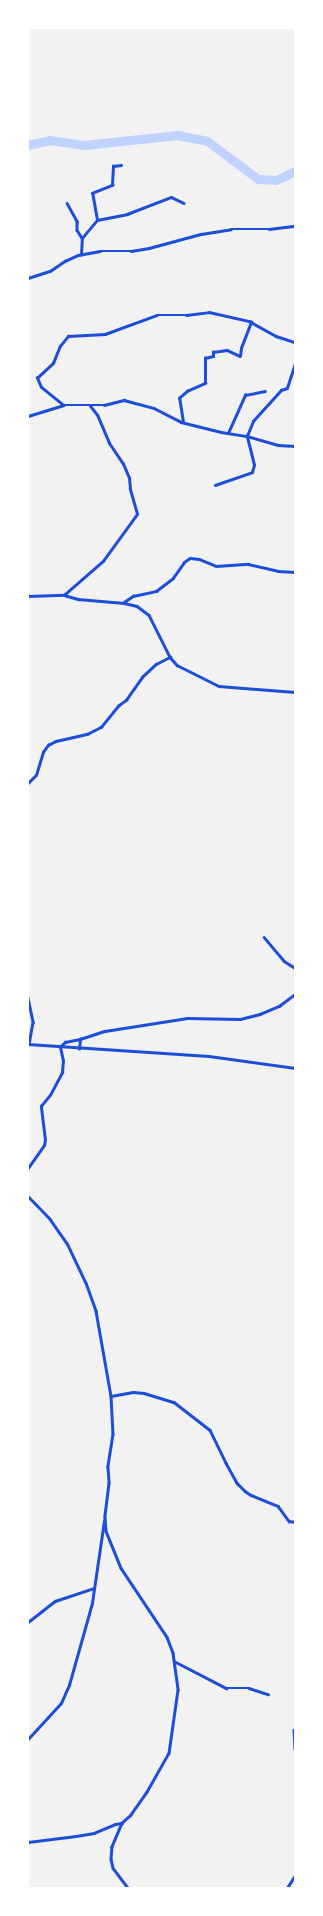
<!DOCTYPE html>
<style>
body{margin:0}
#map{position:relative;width:323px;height:1916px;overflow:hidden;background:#f2f2f2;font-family:Mulish,sans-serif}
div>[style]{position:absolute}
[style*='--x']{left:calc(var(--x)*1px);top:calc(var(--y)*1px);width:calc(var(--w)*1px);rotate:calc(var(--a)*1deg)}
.river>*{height:9px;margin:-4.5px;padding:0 4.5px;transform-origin:4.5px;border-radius:4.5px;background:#bfd3fe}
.minor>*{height:2.5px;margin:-1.25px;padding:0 1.25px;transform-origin:1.25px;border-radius:1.25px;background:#1d4ed8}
span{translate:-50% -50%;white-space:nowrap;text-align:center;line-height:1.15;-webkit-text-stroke:4px #fff;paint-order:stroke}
.frame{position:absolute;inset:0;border:29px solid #fff;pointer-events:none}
</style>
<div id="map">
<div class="river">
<div style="--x:28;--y:145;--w:22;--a:-13"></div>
<div style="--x:49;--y:140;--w:35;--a:8"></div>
<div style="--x:84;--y:145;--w:94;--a:-6.1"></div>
<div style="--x:177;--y:135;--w:31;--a:11"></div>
<div style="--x:207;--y:141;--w:64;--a:36.7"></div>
<div style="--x:258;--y:179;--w:18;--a:3"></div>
<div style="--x:276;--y:180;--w:21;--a:-25"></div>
</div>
<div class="minor">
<div style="--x:67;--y:203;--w:21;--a:61"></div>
<div style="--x:77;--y:221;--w:9;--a:90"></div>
<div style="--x:77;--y:230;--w:9;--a:58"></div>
<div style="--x:97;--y:220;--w:27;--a:-100"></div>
<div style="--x:92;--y:193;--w:22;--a:-22"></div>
<div style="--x:112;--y:185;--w:19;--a:-87"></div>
<div style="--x:113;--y:166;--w:8;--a:-7"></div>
<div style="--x:81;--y:255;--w:17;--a:-87"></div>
<div style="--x:82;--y:238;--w:23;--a:-50"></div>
<div style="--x:97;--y:220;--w:31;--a:-11"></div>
<div style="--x:127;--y:214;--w:47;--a:-21.1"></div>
<div style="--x:171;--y:197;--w:14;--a:25"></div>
<div style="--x:28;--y:278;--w:23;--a:-18"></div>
<div style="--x:50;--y:271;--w:18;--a:-34"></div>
<div style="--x:65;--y:261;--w:14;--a:-25"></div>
<div style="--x:78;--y:255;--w:22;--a:-10"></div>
<div style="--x:100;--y:251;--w:31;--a:0"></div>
<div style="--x:131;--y:251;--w:18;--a:-9"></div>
<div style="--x:149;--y:248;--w:54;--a:-15.1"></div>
<div style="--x:201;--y:234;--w:30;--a:-9"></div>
<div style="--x:231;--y:229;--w:38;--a:0"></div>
<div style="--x:269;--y:229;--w:26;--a:-7"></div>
<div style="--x:63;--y:405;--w:28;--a:-141"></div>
<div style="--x:41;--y:387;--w:10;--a:-114"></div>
<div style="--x:37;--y:378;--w:22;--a:-43"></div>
<div style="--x:53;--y:363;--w:18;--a:-68"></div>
<div style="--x:60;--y:346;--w:13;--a:-51"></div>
<div style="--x:68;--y:336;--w:37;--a:-3"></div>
<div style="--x:105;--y:334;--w:55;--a:-20.1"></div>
<div style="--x:157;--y:315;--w:29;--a:0"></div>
<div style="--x:186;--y:315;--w:23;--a:-7"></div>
<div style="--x:209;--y:312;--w:41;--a:12.7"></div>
<div style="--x:249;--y:321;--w:31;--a:29"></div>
<div style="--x:276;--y:336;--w:20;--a:18"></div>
<div style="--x:28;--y:416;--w:37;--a:-17"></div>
<div style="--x:63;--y:405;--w:41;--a:0"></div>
<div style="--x:104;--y:405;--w:21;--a:-14"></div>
<div style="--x:124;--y:400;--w:31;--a:15"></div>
<div style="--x:154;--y:408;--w:30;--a:27"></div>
<div style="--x:181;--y:422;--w:41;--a:14"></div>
<div style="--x:221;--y:432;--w:26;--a:9"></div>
<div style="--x:247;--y:436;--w:32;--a:16"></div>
<div style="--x:278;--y:445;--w:17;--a:3"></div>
<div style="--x:183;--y:422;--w:24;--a:-99"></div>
<div style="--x:179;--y:398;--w:11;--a:-41"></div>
<div style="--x:187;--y:391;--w:20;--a:-24"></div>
<div style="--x:205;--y:383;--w:25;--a:-90"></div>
<div style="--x:205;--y:358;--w:8;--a:-14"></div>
<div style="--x:213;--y:356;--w:4;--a:-90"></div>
<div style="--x:213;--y:352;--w:14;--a:-8"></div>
<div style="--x:227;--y:350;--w:14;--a:25"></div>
<div style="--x:240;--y:356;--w:8;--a:-83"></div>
<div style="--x:241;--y:348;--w:28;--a:-69"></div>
<div style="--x:228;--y:433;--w:42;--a:-65.9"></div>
<div style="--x:245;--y:395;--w:20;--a:-11"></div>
<div style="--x:215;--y:485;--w:39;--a:-19"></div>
<div style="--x:252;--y:472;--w:7;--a:-74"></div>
<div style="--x:254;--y:465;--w:30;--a:-104"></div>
<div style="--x:247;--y:436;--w:16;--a:-68"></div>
<div style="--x:253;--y:421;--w:42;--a:-47.9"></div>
<div style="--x:281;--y:390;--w:6;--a:-18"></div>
<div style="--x:287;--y:388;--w:25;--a:-72"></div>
<div style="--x:64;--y:595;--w:52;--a:-41.1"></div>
<div style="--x:103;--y:561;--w:58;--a:-54.1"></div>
<div style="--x:137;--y:514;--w:26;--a:-106"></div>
<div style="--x:130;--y:489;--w:11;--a:-95"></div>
<div style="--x:129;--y:478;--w:15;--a:-113"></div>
<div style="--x:123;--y:464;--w:25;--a:-124"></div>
<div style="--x:109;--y:443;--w:30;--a:-113"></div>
<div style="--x:97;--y:415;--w:11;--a:-128"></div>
<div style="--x:28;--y:596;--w:36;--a:-2"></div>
<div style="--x:64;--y:595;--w:15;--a:16"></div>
<div style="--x:78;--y:599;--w:46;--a:5"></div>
<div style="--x:124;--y:603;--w:13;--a:13"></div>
<div style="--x:137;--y:606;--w:15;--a:37"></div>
<div style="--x:149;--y:615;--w:47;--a:63.4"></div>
<div style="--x:170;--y:657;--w:11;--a:49"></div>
<div style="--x:177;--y:665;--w:47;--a:26.6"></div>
<div style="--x:219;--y:686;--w:76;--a:4.5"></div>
<div style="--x:124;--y:602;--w:11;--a:-34"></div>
<div style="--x:133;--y:596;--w:24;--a:-12"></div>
<div style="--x:156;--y:591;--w:21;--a:-37"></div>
<div style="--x:173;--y:578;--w:19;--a:-55"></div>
<div style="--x:184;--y:562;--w:7;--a:-34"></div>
<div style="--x:190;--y:558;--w:9;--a:6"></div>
<div style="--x:199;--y:559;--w:18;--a:22"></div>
<div style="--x:216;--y:566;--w:32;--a:-4"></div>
<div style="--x:248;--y:564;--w:31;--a:13"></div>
<div style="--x:278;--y:571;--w:17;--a:3"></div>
<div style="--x:28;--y:783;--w:11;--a:-45"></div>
<div style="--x:36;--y:775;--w:24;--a:-73"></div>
<div style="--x:43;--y:752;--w:9;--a:-54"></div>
<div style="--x:48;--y:745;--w:9;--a:-27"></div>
<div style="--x:56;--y:741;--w:32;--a:-13"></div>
<div style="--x:87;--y:734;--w:16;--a:-27"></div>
<div style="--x:101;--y:727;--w:28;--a:-51"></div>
<div style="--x:119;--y:705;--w:9;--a:-36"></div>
<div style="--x:126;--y:700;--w:28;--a:-55"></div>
<div style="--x:142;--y:677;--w:19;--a:-43"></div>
<div style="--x:156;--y:664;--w:16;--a:-27"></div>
<div style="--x:264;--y:937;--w:31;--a:50"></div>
<div style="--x:284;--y:961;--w:13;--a:32"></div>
<div style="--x:28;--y:998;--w:25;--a:78"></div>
<div style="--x:33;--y:1022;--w:22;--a:100"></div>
<div style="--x:28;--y:1044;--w:181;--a:3.8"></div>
<div style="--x:209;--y:1056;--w:87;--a:7.9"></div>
<div style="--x:79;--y:1049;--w:10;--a:-84"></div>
<div style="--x:80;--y:1039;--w:26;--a:-18"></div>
<div style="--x:105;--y:1031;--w:83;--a:-9"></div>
<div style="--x:187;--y:1018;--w:53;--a:1.1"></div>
<div style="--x:240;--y:1019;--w:21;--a:-14"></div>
<div style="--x:260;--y:1014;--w:21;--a:-23"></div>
<div style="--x:279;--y:1006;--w:20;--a:-37"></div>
<div style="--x:28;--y:1168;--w:28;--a:-55"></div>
<div style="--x:44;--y:1145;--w:5;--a:-79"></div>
<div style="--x:45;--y:1140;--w:34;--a:-97"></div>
<div style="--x:41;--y:1106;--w:14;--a:-51"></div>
<div style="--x:50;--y:1095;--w:26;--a:-62"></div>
<div style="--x:62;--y:1072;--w:11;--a:-85"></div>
<div style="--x:63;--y:1061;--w:14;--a:-102"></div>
<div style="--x:60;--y:1047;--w:7;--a:-45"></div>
<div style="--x:65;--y:1042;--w:15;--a:-11"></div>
<div style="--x:28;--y:1196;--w:32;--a:46"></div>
<div style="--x:50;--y:1219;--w:29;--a:55"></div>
<div style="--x:67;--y:1243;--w:44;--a:64.6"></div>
<div style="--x:86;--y:1283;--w:30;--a:70"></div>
<div style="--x:96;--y:1311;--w:86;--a:80"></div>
<div style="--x:111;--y:1396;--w:38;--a:87"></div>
<div style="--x:113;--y:1434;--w:33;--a:99"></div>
<div style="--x:108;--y:1467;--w:16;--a:86"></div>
<div style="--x:109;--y:1483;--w:34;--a:97"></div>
<div style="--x:105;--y:1517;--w:14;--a:86"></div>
<div style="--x:106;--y:1531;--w:40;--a:68"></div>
<div style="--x:121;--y:1568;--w:83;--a:56.3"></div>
<div style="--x:167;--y:1637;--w:17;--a:69"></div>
<div style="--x:173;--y:1653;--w:37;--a:82"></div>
<div style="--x:178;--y:1690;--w:64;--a:98.1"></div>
<div style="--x:169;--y:1753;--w:45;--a:119.4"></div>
<div style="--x:147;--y:1792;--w:28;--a:125"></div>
<div style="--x:131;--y:1815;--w:12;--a:138"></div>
<div style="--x:122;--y:1823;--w:26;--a:113"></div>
<div style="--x:112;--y:1847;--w:12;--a:95"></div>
<div style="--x:111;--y:1859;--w:9;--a:77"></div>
<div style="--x:113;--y:1868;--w:25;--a:53"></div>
<div style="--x:111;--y:1396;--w:22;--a:-10"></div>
<div style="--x:133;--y:1392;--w:11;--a:5"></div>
<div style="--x:144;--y:1393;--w:31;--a:17"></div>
<div style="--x:174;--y:1402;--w:46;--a:37.9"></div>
<div style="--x:210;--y:1430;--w:37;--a:64"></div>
<div style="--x:226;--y:1463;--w:23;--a:61"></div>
<div style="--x:237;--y:1483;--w:11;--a:45"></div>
<div style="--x:245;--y:1491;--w:7;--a:34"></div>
<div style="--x:251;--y:1495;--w:29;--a:22"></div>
<div style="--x:278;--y:1506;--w:19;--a:54"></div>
<div style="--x:289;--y:1521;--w:6;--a:9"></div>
<div style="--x:28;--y:1622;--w:34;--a:-38"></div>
<div style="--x:55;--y:1601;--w:41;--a:-18.4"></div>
<div style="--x:174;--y:1661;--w:59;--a:27.4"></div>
<div style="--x:226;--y:1688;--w:23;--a:0"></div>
<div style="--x:249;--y:1688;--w:20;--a:18"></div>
<div style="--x:294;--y:1730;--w:19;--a:87"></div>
<div style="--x:28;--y:1739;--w:49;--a:-47.5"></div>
<div style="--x:61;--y:1703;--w:20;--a:-66"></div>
<div style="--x:69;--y:1685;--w:85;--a:-74.3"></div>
<div style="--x:92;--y:1603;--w:83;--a:-81.7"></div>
<div style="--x:28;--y:1842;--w:48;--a:-7.1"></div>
<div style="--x:76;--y:1836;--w:18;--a:-9"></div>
<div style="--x:94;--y:1833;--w:23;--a:-23"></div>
<div style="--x:115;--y:1824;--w:7;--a:-8"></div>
<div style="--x:287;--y:1888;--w:15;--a:-58"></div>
</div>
<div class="frame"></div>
</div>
